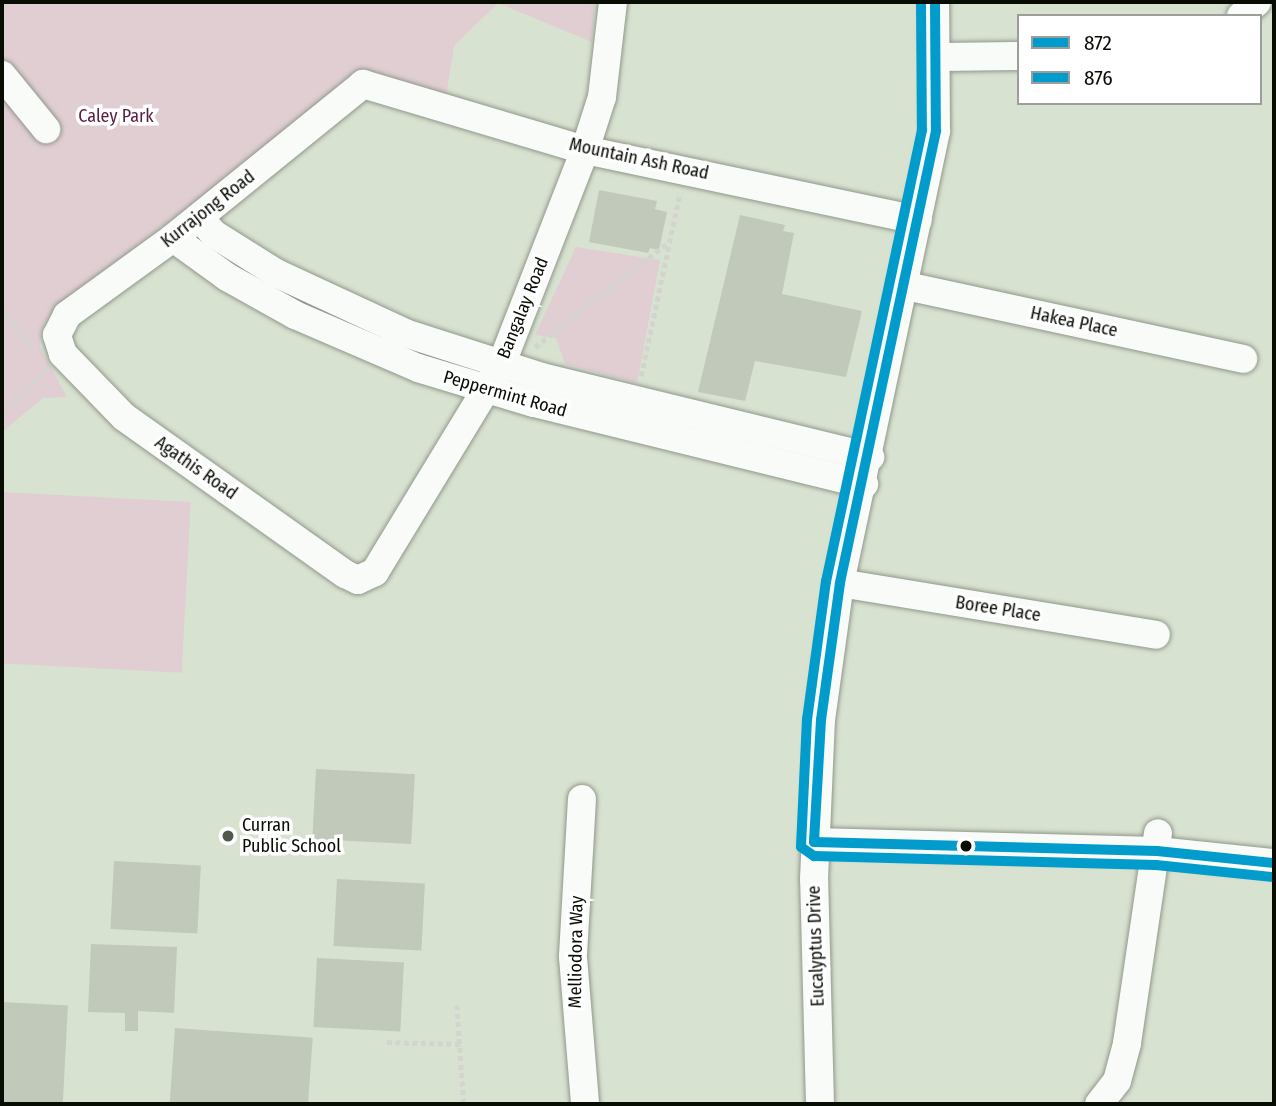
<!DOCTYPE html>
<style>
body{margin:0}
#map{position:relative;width:1276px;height:1106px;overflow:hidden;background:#d8e2d1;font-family:"Fira Sans Condensed",sans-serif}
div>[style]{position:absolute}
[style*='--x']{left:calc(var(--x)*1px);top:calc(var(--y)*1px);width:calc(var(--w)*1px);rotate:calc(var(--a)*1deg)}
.green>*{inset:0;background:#e0ced2;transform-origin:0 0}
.building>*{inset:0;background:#c0c9ba;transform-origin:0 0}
.path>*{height:4.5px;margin-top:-2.25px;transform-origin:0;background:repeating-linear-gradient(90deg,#d2d5cf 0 5px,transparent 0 8.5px)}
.roads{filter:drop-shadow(0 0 2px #90988b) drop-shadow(0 0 2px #90988b)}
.minor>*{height:28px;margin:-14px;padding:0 14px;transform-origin:14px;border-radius:14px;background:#f9fbf8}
.bus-1>*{height:10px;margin:-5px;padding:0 5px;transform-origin:5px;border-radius:5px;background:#019ccc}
.bus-2>*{height:10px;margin:-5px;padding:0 5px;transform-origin:5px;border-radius:5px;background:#019ccc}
.dots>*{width:19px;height:19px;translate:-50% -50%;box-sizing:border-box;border:4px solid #fff;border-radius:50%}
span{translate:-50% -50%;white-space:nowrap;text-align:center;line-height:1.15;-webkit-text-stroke:7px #fff;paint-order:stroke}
.park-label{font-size:18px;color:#571e41}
.street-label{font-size:18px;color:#080d04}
.poi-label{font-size:18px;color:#080d04}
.left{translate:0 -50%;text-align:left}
.frame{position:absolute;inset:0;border:4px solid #080d04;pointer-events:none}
.legend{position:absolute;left:1017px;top:14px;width:245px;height:91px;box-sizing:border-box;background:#fff;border:2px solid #9c9e9b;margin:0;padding:9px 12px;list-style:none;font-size:21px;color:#080d04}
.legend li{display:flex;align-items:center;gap:14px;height:35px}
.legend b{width:35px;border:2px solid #9c9e9b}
</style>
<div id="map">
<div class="green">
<div style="clip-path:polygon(2px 2px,595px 2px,592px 42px,498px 3px,454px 46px,446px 97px,361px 76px,54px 309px,41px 329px,40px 347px,67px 397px,43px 398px,2px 432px)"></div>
<div style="clip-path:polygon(576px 247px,660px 260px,637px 383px,565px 364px,556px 338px,535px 335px)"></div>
<div style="left:2px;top:492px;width:189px;height:171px;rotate:3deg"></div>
</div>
<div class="building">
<div style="clip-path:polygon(599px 190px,657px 201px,655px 209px,667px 212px,659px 250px,650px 248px,648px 253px,589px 242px)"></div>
<div style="clip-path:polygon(740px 215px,785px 225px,783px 231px,794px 233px,782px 294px,862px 311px,846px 377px,755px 361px,745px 401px,698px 392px)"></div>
<div style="left:316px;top:769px;width:99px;height:70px;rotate:3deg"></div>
<div style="left:114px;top:861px;width:87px;height:68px;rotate:3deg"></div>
<div style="left:337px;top:879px;width:88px;height:67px;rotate:3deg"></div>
<div style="clip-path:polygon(91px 944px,177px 947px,174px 1013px,138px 1011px,138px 1031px,125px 1031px,125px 1013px,88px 1012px)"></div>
<div style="left:317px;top:958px;width:87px;height:69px;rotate:3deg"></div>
<div style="left:2px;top:1002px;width:66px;height:101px;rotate:3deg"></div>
<div style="left:175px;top:1028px;width:138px;height:76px;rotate:4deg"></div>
</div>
<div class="path">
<div style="--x:2;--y:309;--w:48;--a:50"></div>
<div style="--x:535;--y:347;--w:170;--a:-38.1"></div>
<div style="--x:641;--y:376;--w:187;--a:-78"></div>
<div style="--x:2;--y:412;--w:62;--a:-44.3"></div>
<div style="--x:457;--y:1005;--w:99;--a:86"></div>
<div style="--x:387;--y:1042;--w:73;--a:1.6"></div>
</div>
<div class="roads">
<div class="minor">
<div style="--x:613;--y:2;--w:96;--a:96.6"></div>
<div style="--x:602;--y:97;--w:56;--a:107.8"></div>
<div style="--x:585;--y:150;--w:229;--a:111.3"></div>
<div style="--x:502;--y:363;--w:245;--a:121.3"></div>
<div style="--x:375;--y:572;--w:19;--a:155"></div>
<div style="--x:358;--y:580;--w:14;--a:-155"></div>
<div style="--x:345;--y:574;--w:271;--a:-144.6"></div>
<div style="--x:124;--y:417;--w:88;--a:-134.1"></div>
<div style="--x:63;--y:354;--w:20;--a:-108"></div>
<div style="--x:57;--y:335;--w:22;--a:-63"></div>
<div style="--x:67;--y:315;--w:131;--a:-36"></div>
<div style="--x:173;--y:238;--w:245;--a:-39"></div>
<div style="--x:363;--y:84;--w:232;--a:16.6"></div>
<div style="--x:585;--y:150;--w:340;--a:11.9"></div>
<div style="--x:1241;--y:16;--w:21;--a:-41"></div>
<div style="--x:938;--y:57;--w:81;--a:-0.7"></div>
<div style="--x:2;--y:75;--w:70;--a:50.8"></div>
<div style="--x:199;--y:217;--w:23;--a:49"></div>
<div style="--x:214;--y:234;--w:73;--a:32.2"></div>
<div style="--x:276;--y:273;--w:142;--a:24.9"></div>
<div style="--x:405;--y:333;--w:144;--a:17.8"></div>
<div style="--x:542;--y:377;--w:338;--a:13.7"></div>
<div style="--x:173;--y:238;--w:67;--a:35.8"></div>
<div style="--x:227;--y:277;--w:78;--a:29.2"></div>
<div style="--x:295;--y:315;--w:134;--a:23.3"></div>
<div style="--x:418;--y:368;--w:121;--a:16.8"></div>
<div style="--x:534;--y:403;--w:340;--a:13.8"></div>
<div style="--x:906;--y:286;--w:345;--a:12.2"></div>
<div style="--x:840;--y:583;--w:320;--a:9.3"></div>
<div style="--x:582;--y:799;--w:158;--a:93.3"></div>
<div style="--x:573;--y:957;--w:147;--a:85.3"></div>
<div style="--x:814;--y:842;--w:343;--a:1.5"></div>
<div style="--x:1157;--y:851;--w:118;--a:5.9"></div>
<div style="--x:820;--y:1104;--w:225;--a:-91.5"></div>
<div style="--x:814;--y:879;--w:159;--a:-87.5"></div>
<div style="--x:821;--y:720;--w:138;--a:-82.1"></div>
<div style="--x:840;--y:583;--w:462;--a:-78"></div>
<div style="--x:936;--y:131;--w:129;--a:-90.4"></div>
<div style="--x:1099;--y:1104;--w:29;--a:-52"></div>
<div style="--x:1117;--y:1081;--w:39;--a:-75"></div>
<div style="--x:1127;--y:1043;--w:212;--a:-81.6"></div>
</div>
</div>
<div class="bus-1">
<div style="--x:935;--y:2;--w:129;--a:89.6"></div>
<div style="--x:936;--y:131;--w:462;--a:102"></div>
<div style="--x:840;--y:583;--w:138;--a:97.9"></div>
<div style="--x:821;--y:720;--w:122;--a:93.3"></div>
<div style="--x:814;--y:842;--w:343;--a:1.5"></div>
<div style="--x:1157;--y:851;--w:118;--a:5.9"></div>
</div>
<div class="bus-2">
<div style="--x:921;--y:2;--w:128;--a:89.6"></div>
<div style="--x:922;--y:130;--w:461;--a:102"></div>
<div style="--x:826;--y:581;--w:139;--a:97.8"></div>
<div style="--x:807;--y:719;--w:128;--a:92.7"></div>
<div style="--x:801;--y:847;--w:16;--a:35"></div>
<div style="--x:814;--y:856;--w:342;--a:1.5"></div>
<div style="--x:1156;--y:865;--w:118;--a:5.9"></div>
</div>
<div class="dots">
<div style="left:228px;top:836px;background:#51584c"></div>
<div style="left:966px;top:846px;background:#080d04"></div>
</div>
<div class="park-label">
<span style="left:116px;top:116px">Caley Park</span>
</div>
<div class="street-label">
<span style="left:639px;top:159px;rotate:12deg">Mountain Ash Road</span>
<span style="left:208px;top:209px;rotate:-38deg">Kurrajong Road</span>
<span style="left:523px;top:308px;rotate:-68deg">Bangalay Road</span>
<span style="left:1074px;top:322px;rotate:12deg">Hakea Place</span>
<span style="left:505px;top:394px;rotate:16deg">Peppermint Road</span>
<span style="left:196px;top:468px;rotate:35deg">Agathis Road</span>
<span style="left:998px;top:609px;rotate:9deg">Boree Place</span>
<span style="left:816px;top:946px;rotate:-92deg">Eucalyptus Drive</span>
<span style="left:576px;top:952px;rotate:-89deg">Melliodora Way</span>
</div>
<div class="poi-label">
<span class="left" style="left:242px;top:836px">Curran<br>Public School</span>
</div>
<div class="frame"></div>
<ul class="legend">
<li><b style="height:9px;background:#019ccc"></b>872</li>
<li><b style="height:9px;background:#019ccc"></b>876</li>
</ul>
</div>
